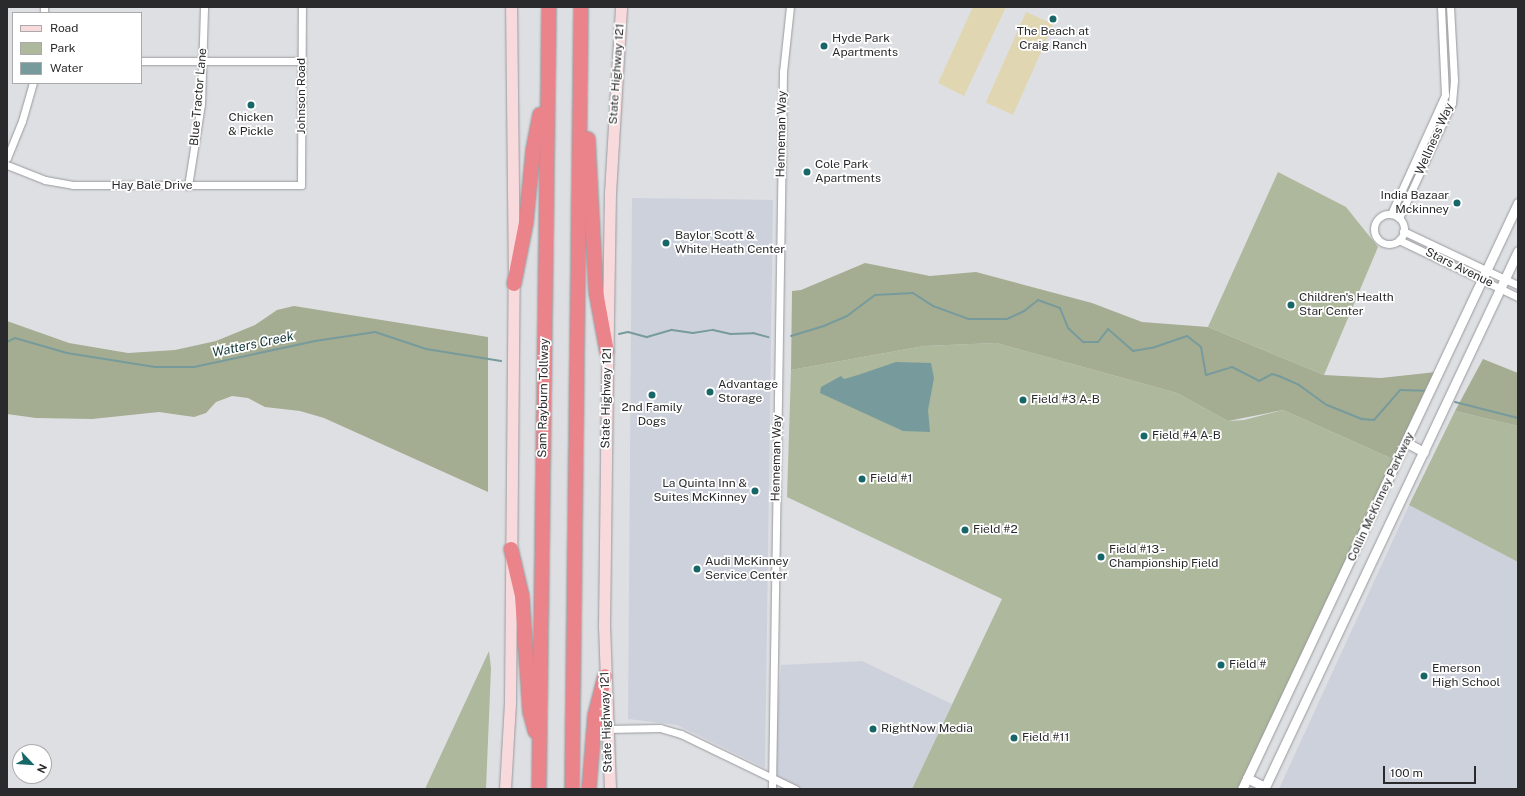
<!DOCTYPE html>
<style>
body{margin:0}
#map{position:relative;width:1525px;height:796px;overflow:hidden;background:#dedfe3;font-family:"Public Sans",sans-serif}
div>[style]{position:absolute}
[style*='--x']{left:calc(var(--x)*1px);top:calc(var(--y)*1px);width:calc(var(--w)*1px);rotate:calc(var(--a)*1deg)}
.built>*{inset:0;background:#cdd1dc}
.green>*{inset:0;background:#aeb89c}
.forest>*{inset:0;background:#a4ad92}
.sand>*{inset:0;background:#e0d6b1;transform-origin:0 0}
.water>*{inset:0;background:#779b9c}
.stream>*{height:2px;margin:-1px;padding:0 1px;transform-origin:1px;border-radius:1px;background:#779b9c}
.roads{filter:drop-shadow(0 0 1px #989a9d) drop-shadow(0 0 1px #989a9d)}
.minor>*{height:7px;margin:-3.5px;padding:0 3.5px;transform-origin:3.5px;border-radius:3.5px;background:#fff}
.minor>.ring{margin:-3.5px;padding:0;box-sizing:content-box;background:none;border:7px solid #fff;border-radius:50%}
.tertiary>*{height:9px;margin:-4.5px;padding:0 4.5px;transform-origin:4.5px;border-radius:4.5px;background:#fff}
.secondary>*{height:11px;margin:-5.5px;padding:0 5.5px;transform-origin:5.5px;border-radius:5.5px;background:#f9dadc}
.motorway>*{height:14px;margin:-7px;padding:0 7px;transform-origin:7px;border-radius:7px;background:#ea838a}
.dots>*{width:11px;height:11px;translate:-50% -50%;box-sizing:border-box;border:2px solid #fff;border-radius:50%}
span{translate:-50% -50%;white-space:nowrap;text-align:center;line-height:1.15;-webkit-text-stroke:3.5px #fff;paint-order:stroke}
.poi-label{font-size:12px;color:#2a2a2c}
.left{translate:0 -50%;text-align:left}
.right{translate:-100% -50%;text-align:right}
.street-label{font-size:12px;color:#2a2a2c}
.water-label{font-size:13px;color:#113637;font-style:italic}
.frame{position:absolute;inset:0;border:8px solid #2a2a2c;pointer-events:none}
.legend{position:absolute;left:12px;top:12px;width:130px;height:72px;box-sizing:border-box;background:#fff;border:1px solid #aaaaab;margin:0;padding:5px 7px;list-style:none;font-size:12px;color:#2a2a2c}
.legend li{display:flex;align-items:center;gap:8px;height:20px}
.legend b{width:20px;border:1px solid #aaaaab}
.north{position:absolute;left:12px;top:744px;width:40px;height:40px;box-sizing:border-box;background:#fff;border:1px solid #aaaaab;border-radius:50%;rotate:115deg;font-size:11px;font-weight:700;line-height:16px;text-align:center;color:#2a2a2c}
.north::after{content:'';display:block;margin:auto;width:14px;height:18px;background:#186768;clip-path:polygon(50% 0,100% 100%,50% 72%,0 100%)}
.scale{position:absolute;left:1383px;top:766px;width:93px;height:18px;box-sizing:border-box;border:2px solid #2a2a2c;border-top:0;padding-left:5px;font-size:12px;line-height:14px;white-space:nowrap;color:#2a2a2c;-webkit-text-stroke:3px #fff;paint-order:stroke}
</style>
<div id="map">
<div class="built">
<div style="clip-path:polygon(632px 198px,773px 200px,765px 768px,677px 725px,628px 719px)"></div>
<div style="clip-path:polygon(1409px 505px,1518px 562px,1518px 789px,1279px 789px)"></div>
<div style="clip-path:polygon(862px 661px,952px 704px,912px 789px,795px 789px,773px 777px,781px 665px)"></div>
</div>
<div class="green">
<div style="clip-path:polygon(1278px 172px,1346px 207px,1378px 247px,1324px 375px,1208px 327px)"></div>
<div style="clip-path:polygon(996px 343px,1177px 393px,1228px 421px,1244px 420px,1283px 410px,1395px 460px,1238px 789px,912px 789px,1002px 599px,787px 497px,791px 370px,924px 346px)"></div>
<div style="clip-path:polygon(1455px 411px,1518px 426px,1518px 562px,1409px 505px)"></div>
<div style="clip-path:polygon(489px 651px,491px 668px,486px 789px,425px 789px)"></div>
</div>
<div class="forest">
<div style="clip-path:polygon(865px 263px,930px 276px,976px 272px,1092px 303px,1142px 322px,1208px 327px,1324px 375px,1381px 378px,1436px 372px,1395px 460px,1283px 410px,1228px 421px,1177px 393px,996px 343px,924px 346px,791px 370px,792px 291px,801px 290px)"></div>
<div style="clip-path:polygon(294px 306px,488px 337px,488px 492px,324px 418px,300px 411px,265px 407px,248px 398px,232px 396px,216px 402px,206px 413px,194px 417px,159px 412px,92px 419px,36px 418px,7px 414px,7px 321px,69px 343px,128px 353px,175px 350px,216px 341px,255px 325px,277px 310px)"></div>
<div style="clip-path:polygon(1483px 359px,1518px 373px,1518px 426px,1455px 411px)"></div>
</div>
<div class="sand">
<div style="clip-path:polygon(973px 7px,1006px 7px,964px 96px,938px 83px)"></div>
<div style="left:1026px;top:12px;width:30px;height:99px;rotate:24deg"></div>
</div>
<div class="water">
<div style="clip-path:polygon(896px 362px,931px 363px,934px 378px,928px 410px,930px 432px,903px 431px,820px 393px,821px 387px,841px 376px,844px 379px,858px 375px)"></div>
</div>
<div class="stream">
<div style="--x:619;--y:334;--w:9;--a:-13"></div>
<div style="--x:628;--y:332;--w:20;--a:15"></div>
<div style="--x:647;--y:337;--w:26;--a:-16"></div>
<div style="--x:672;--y:330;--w:21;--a:8"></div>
<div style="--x:693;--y:333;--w:20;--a:-9"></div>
<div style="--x:713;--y:330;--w:17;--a:13"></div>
<div style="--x:730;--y:334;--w:23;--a:-2"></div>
<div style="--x:753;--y:333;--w:16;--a:15"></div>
<div style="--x:791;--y:336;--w:37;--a:-17"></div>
<div style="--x:826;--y:325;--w:23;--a:-23"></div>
<div style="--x:847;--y:316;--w:35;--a:-37"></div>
<div style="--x:875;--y:295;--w:38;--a:-3"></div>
<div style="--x:913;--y:293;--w:24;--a:33"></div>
<div style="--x:933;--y:306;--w:37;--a:20"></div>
<div style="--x:968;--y:319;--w:39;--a:0"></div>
<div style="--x:1007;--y:319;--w:19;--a:-25"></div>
<div style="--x:1024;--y:311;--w:18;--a:-38"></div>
<div style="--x:1038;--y:300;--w:23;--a:20"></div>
<div style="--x:1060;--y:308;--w:22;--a:68"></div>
<div style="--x:1068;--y:328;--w:21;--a:43"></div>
<div style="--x:1083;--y:342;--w:15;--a:0"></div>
<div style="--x:1098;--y:342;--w:16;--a:-52"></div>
<div style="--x:1108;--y:329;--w:33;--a:41"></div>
<div style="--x:1133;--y:351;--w:22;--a:-10"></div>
<div style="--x:1155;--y:347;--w:34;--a:-19"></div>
<div style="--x:1187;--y:336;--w:18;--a:38"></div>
<div style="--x:1201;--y:347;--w:28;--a:80"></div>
<div style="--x:1206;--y:375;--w:27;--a:-17"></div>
<div style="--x:1232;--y:367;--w:30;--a:27"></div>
<div style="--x:1259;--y:381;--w:15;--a:-28"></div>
<div style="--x:1272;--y:374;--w:7;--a:16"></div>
<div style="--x:1279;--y:376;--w:22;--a:24"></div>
<div style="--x:1299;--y:385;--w:34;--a:36"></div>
<div style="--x:1327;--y:405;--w:38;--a:22"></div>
<div style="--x:1362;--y:419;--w:12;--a:5"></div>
<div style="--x:1374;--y:420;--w:40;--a:-49"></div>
<div style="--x:1400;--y:390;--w:25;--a:2"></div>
<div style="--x:7;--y:342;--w:9;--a:-27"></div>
<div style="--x:15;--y:338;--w:54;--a:16.1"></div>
<div style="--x:67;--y:353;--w:89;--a:9"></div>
<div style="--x:155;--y:367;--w:39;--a:0"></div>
<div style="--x:194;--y:367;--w:124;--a:-12.1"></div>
<div style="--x:315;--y:341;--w:61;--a:-8.5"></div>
<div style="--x:375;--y:332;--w:54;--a:18.4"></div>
<div style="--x:426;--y:349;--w:76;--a:9.1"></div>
<div style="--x:1455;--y:402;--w:65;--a:14.3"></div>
</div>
<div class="roads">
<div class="minor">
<div style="--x:44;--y:13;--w:6;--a:-90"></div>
<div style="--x:141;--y:61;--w:161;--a:0"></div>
<div style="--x:7;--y:158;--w:40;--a:-68"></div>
<div style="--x:22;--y:121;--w:40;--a:-74"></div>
<div style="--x:7;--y:165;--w:41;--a:21.5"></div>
<div style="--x:45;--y:180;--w:28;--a:10"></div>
<div style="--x:73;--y:185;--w:228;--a:0"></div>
<div style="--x:301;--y:185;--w:178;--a:-89.7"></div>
<div style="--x:188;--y:186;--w:83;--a:-81"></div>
<div style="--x:201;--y:104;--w:97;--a:-88.2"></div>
<div style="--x:1391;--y:214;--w:131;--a:-65.6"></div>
<div style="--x:1445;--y:95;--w:88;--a:-92.6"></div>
<div class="ring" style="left:1374px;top:214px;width:23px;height:23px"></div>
<div style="--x:1399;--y:218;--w:127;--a:-65.3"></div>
<div style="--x:1452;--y:103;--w:23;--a:-85"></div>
<div style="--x:1454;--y:80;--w:73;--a:-93.1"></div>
<div style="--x:1403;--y:231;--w:127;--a:25.2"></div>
<div style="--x:1399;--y:240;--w:132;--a:25.6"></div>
<div style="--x:607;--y:729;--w:53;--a:-1.1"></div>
<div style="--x:660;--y:728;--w:22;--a:16"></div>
<div style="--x:681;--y:734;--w:127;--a:25.8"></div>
<div style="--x:772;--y:789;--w:717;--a:-89.12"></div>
<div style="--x:783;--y:72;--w:65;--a:-83.9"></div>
</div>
<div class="tertiary">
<div style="--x:1407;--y:443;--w:19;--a:28"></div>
<div style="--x:1247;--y:778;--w:20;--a:27"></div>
<div style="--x:1242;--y:789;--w:648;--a:-64.78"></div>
<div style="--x:1264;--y:789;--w:595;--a:-64.73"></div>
</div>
<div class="secondary">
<div style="--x:505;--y:789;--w:87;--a:-86.7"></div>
<div style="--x:510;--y:702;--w:418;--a:-89.5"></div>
<div style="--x:514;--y:284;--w:277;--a:-90.6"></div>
<div style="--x:610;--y:789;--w:162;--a:-92.1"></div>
<div style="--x:604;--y:627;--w:245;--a:-89.3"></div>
<div style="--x:607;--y:382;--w:189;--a:-89.1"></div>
<div style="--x:610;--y:193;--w:186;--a:-86.6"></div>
</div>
<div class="motorway">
<div style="--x:588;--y:139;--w:153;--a:87"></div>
<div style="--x:596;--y:292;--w:61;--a:79.6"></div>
<div style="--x:514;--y:284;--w:62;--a:-78.9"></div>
<div style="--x:526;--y:223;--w:73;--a:-84.5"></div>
<div style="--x:533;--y:150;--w:36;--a:-79"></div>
<div style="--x:511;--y:549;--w:48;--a:76.8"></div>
<div style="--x:522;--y:596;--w:116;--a:86.1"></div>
<div style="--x:530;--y:712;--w:20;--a:75"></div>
<div style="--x:539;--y:789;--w:782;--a:-89.27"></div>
<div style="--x:572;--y:789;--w:782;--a:-89.34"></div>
<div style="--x:589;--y:789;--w:74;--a:-85.4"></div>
<div style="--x:595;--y:715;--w:40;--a:-75.6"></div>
</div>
</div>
<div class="dots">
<div style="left:1053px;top:19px;background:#186768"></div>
<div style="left:824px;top:46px;background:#186768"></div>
<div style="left:251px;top:105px;background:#186768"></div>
<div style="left:807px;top:172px;background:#186768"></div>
<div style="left:1457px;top:203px;background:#186768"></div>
<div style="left:666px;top:243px;background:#186768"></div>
<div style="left:1291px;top:305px;background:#186768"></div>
<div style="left:710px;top:392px;background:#186768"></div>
<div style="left:652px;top:395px;background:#186768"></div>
<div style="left:1023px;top:400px;background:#186768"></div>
<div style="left:1144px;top:436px;background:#186768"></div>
<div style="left:862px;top:479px;background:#186768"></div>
<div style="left:755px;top:491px;background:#186768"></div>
<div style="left:965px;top:530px;background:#186768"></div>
<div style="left:1101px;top:557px;background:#186768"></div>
<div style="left:697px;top:569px;background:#186768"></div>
<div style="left:1221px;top:665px;background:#186768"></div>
<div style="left:1424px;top:676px;background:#186768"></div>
<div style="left:873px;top:729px;background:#186768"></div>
<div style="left:1014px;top:738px;background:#186768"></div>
</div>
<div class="poi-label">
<span style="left:1053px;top:39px">The Beach at<br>Craig Ranch</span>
<span class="left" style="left:832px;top:46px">Hyde Park<br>Apartments</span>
<span style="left:251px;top:125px">Chicken<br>&amp; Pickle</span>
<span class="left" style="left:815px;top:172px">Cole Park<br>Apartments</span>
<span class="right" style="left:1449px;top:203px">India Bazaar<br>Mckinney</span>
<span class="left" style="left:675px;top:243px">Baylor Scott &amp;<br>White Heath Center</span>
<span class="left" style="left:1299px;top:305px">Children's Health<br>Star Center</span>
<span class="left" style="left:718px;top:392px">Advantage<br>Storage</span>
<span class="left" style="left:1031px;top:400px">Field #3 A-B</span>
<span style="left:652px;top:415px">2nd Family<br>Dogs</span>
<span class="left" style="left:1152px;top:436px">Field #4 A-B</span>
<span class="left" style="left:870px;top:479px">Field #1</span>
<span class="right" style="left:747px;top:491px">La Quinta Inn &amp;<br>Suites McKinney</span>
<span class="left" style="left:973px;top:530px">Field #2</span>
<span class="left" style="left:1109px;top:557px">Field #13 -<br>Championship Field</span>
<span class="left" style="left:705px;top:569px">Audi McKinney<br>Service Center</span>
<span class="left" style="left:1229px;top:665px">Field #</span>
<span class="left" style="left:1432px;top:676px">Emerson<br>High School</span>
<span class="left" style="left:881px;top:729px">RightNow Media</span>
<span class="left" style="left:1022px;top:738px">Field #11</span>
</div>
<div class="street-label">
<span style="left:617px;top:74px;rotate:-86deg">State Highway 121</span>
<span style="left:302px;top:96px;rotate:-90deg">Johnson Road</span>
<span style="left:199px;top:97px;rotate:-85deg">Blue Tractor Lane</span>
<span style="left:782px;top:134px;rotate:-89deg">Henneman Way</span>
<span style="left:1435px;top:139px;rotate:-66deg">Wellness Way</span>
<span style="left:152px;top:186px">Hay Bale Drive</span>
<span style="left:1459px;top:268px;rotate:26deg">Stars Avenue</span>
<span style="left:544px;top:398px;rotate:-89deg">Sam Rayburn Tollway</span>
<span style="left:607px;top:398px;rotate:-89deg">State Highway 121</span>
<span style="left:777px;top:458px;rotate:-89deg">Henneman Way</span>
<span style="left:1381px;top:497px;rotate:-65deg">Collin McKinney Parkway</span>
<span style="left:607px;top:722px;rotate:-92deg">State Highway 121</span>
</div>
<div class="water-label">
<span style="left:253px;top:345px;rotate:-12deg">Watters Creek</span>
</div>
<div class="frame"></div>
<ul class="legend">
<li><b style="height:5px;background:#f9dadc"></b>Road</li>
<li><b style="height:11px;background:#aeb89c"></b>Park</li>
<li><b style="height:11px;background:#779b9c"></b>Water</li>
</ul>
<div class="north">N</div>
<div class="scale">100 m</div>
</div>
